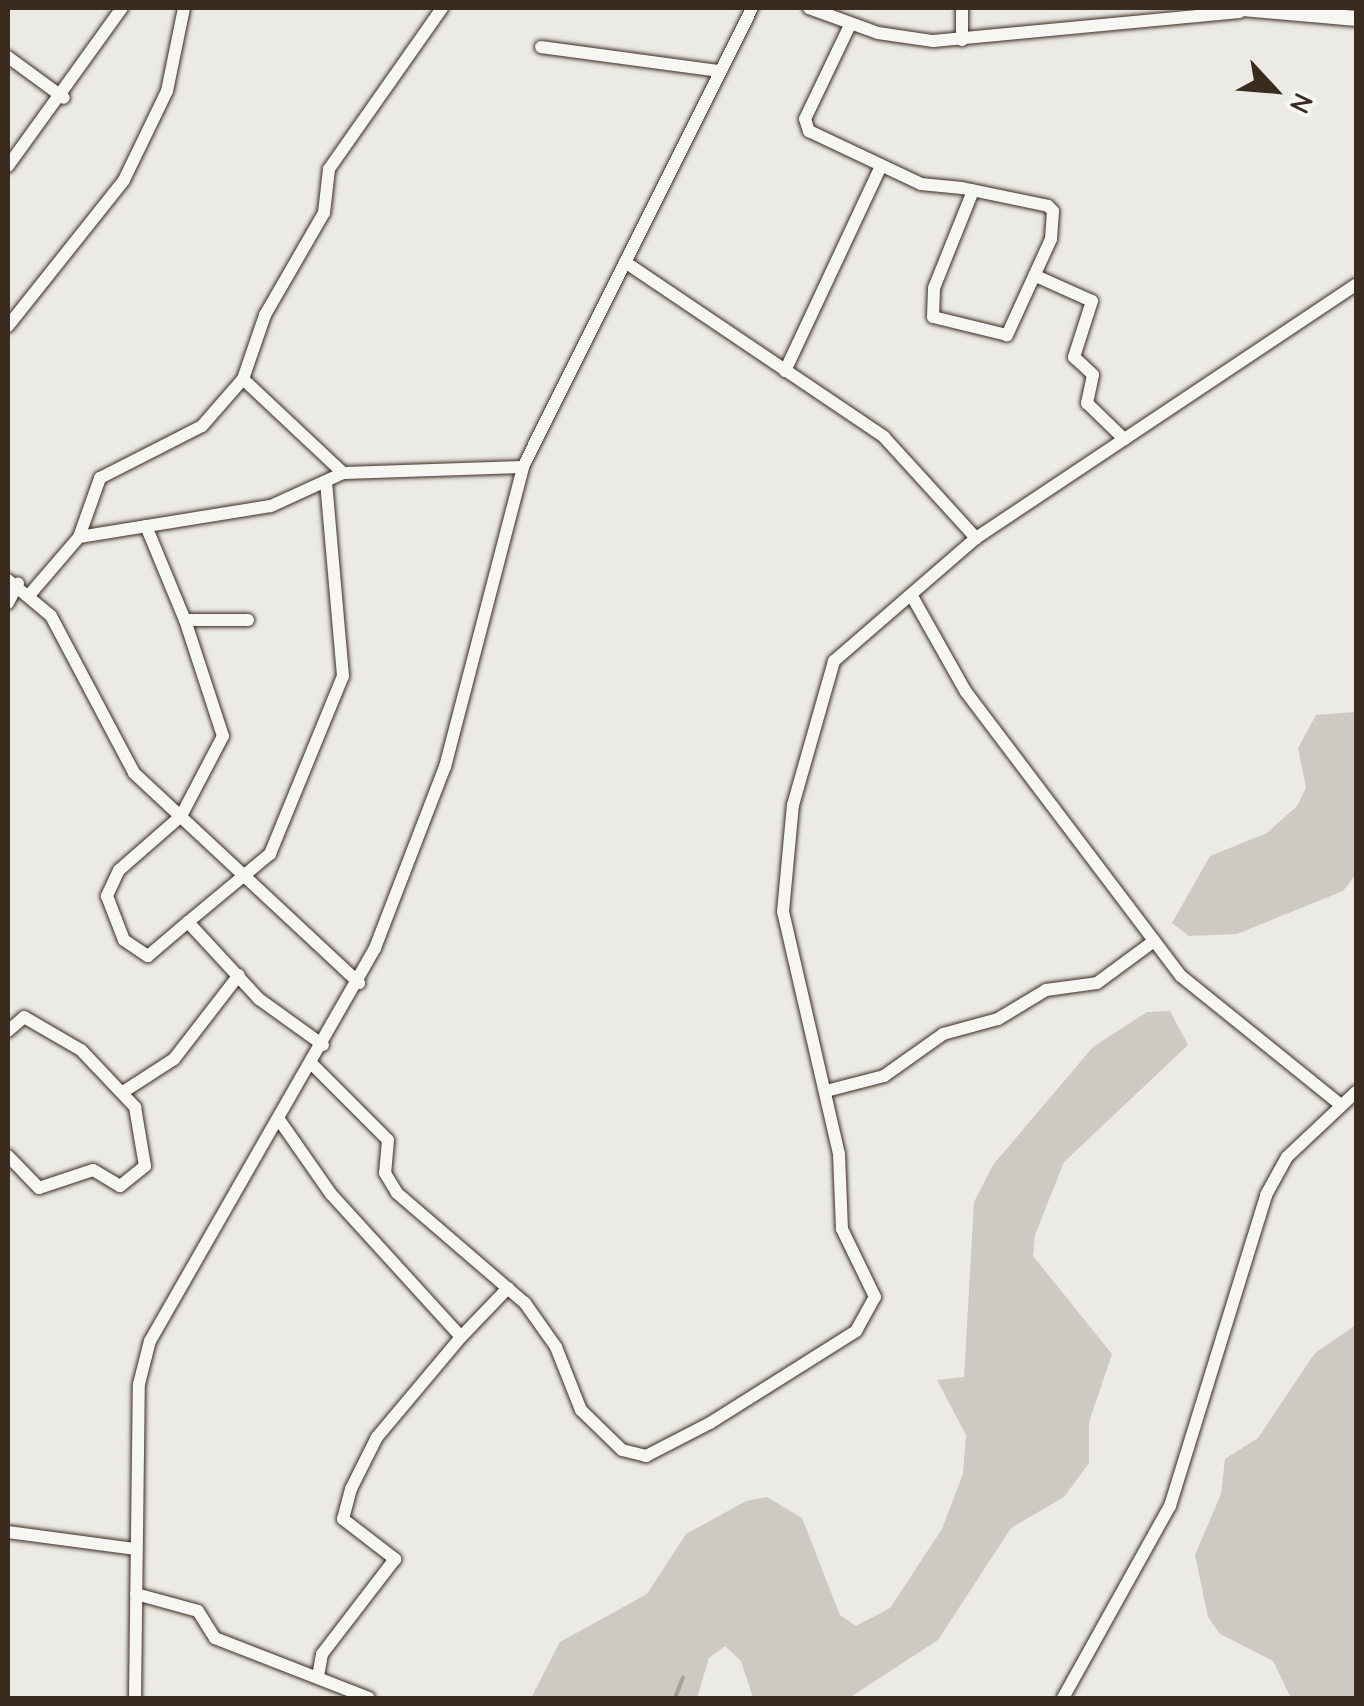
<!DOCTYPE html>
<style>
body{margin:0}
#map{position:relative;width:1364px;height:1706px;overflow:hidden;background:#ebeae5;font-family:"Comic Neue",sans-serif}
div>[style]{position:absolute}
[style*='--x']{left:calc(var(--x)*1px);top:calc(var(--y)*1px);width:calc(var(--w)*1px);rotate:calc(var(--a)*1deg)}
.green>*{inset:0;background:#cdcac4}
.stream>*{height:4px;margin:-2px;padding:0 2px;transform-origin:2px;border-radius:2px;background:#a8a198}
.roads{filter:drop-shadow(0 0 2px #3b2a1e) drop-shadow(0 0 2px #3b2a1e)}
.minor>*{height:12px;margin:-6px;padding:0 6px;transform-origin:6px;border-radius:6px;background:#f6f6f2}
.major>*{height:15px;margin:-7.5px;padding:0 7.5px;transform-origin:7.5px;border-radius:7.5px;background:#f6f6f2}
span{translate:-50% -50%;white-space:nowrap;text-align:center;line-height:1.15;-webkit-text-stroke:8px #f6f6f2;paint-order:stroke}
.frame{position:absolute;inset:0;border:10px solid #3b2a1e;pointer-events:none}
.north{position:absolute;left:1224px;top:40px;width:100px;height:100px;-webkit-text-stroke:8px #f6f6f2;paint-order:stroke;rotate:116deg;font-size:28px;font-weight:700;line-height:40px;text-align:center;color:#3b2a1e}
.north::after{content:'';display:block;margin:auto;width:35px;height:45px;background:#3b2a1e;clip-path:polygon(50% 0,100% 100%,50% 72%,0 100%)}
</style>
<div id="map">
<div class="green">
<div style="clip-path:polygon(1356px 712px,1356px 874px,1343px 891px,1237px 934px,1189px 936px,1172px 923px,1210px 856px,1267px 833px,1297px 806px,1306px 788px,1298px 748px,1316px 715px)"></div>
<div style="clip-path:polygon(1170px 1011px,1188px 1045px,1064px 1162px,1035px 1235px,1033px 1256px,1112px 1354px,1089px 1422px,1089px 1463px,1064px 1497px,1011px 1528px,938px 1640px,849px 1698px,753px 1698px,741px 1661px,725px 1646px,709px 1658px,697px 1698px,531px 1698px,560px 1642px,647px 1594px,686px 1534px,746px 1501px,767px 1497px,802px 1518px,840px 1615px,856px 1626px,890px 1608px,942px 1529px,963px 1474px,966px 1435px,937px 1380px,964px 1377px,974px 1202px,993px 1165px,1093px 1047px,1147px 1012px)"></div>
<div style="clip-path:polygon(1356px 1325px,1356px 1698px,1291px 1698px,1273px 1661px,1220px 1634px,1208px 1617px,1195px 1555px,1221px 1494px,1225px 1459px,1258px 1438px,1315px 1353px)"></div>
</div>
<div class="stream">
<div style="--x:675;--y:1698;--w:22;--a:-69"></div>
</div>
<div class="roads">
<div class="minor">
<div style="--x:809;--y:8;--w:73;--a:19.9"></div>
<div style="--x:878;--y:33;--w:56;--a:8.3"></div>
<div style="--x:933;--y:41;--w:308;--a:-5.4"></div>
<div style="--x:962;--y:8;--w:32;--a:90"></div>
<div style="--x:850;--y:25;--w:104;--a:115.6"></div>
<div style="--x:805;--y:119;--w:13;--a:72"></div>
<div style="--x:809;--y:131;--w:124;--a:25.3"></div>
<div style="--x:921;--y:184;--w:41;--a:5.6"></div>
<div style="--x:962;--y:188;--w:88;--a:11.8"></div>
<div style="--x:1048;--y:206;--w:7;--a:45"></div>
<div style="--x:1053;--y:211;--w:28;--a:94"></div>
<div style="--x:1051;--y:239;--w:106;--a:114.6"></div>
<div style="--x:1007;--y:335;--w:76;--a:-166.3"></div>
<div style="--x:933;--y:317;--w:29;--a:-88"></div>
<div style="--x:934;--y:288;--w:105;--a:-68.1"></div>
<div style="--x:541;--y:47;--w:180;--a:7.7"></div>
<div style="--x:8;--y:57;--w:69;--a:36.2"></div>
<div style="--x:8;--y:166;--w:195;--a:-54.2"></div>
<div style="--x:625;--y:262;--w:313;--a:34"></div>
<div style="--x:884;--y:437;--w:137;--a:47.7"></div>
<div style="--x:976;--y:538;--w:457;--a:-33.7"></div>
<div style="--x:1036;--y:276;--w:61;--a:24.1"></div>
<div style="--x:1092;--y:301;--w:59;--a:107.8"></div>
<div style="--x:1074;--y:357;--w:26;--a:43"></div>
<div style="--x:1093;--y:375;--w:29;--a:102"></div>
<div style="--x:1087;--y:403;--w:52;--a:44.2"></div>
<div style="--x:8;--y:326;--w:186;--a:-51.5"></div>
<div style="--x:124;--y:180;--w:99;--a:-64.2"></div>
<div style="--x:167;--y:91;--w:85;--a:-78.4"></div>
<div style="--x:785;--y:371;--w:226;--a:-64.9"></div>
<div style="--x:243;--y:379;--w:137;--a:43.2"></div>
<div style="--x:343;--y:473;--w:180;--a:-1.9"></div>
<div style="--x:146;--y:526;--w:102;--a:67.5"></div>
<div style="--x:185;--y:620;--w:63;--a:0"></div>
<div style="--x:79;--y:537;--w:194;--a:-9.2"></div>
<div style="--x:271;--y:506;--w:79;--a:-24.6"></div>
<div style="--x:8;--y:580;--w:56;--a:39.9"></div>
<div style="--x:51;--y:616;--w:178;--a:62.1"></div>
<div style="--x:134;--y:773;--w:308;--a:43"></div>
<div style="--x:31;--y:593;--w:74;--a:-49.4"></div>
<div style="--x:79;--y:537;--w:63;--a:-70.4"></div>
<div style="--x:100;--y:478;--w:114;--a:-27"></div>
<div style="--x:202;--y:426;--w:62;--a:-48.9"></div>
<div style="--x:243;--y:379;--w:68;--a:-71"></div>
<div style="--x:265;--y:315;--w:118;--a:-60"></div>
<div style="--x:324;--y:213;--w:44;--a:-83.5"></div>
<div style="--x:329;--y:169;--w:197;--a:-54.9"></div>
<div style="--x:913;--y:598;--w:108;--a:60.6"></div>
<div style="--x:966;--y:692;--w:356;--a:52.9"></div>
<div style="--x:1181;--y:976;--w:206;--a:38.9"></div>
<div style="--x:8;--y:603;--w:22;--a:-63"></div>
<div style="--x:185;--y:620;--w:122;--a:71.9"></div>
<div style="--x:223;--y:736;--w:90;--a:117.7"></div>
<div style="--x:181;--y:816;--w:82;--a:138.9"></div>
<div style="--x:119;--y:870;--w:29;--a:115"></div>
<div style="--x:107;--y:896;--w:47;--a:68.9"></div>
<div style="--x:124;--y:940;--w:29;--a:34"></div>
<div style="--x:148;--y:956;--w:52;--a:-40.4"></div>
<div style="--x:8;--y:1031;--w:21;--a:-41"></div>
<div style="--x:24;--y:1017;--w:66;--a:30.1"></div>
<div style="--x:81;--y:1050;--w:79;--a:46.5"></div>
<div style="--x:135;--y:1107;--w:60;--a:80.4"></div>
<div style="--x:145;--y:1166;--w:32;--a:141"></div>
<div style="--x:120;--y:1186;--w:31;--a:-149"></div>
<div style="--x:93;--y:1170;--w:57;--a:161.6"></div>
<div style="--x:39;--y:1188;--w:45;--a:-134.1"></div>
<div style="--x:323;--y:1045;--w:79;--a:-144.3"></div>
<div style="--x:259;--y:999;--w:105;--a:-132.7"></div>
<div style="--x:188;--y:922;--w:107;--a:-39.7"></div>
<div style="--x:270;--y:854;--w:192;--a:-67.7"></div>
<div style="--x:343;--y:676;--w:194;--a:-95"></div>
<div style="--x:312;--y:1064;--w:107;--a:45"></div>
<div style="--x:388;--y:1140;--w:33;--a:95"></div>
<div style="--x:385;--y:1173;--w:23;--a:59"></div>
<div style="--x:397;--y:1193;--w:169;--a:40.7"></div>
<div style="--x:525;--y:1303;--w:54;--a:54.8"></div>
<div style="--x:556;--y:1347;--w:68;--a:68.4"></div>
<div style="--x:581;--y:1410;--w:57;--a:44.3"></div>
<div style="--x:622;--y:1450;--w:25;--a:14"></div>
<div style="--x:646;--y:1456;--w:72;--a:-27.3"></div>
<div style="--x:710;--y:1423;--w:173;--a:-32.2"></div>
<div style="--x:856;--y:1331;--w:39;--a:-61"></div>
<div style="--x:875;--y:1297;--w:76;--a:-115.9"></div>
<div style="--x:842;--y:1229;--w:75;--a:-92.3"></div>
<div style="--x:839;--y:1154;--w:248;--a:-103"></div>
<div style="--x:783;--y:912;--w:107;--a:-84.7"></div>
<div style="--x:793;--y:805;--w:150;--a:-74.1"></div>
<div style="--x:834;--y:661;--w:188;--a:-40.9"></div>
<div style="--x:826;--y:1091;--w:60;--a:-14.5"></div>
<div style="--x:884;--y:1076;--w:72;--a:-35.4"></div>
<div style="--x:943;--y:1034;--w:57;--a:-15.3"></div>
<div style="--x:998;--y:1019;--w:56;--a:-31.1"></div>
<div style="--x:1046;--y:990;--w:51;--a:-7.8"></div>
<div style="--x:1097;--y:983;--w:71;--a:-36.4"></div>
<div style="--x:123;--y:1092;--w:61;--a:-32.9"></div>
<div style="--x:174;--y:1059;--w:106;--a:-52.3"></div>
<div style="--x:280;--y:1121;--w:89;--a:55.1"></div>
<div style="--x:331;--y:1194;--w:193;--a:47.7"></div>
<div style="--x:461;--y:1337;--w:131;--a:130"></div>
<div style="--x:377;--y:1437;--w:58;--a:116.6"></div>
<div style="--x:351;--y:1489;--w:31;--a:105"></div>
<div style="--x:343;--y:1519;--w:66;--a:37.6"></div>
<div style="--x:395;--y:1559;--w:120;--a:127.5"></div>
<div style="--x:322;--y:1654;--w:22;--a:100"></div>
<div style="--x:461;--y:1337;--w:68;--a:-46.2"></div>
<div style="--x:8;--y:1532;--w:129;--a:7.6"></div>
<div style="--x:136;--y:1594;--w:64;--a:15.3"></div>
<div style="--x:198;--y:1611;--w:32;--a:58"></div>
<div style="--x:215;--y:1638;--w:165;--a:21.3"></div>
<div style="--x:135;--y:1698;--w:314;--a:-89.3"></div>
<div style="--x:139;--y:1384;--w:44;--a:-75.7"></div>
<div style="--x:150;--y:1341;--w:453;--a:-60.2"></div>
<div style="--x:375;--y:948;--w:194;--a:-68.9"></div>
<div style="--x:445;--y:767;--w:310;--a:-75.4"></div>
<div style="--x:523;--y:467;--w:513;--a:-63.48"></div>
<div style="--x:1063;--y:1698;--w:220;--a:-60.9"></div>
<div style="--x:1170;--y:1506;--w:325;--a:-72.8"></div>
<div style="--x:1266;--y:1195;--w:43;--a:-61.1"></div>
<div style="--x:1287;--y:1157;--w:95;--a:-43.3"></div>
</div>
<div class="major">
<div style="--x:1242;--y:8;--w:114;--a:5"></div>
</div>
</div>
<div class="frame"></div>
<div class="north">N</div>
</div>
